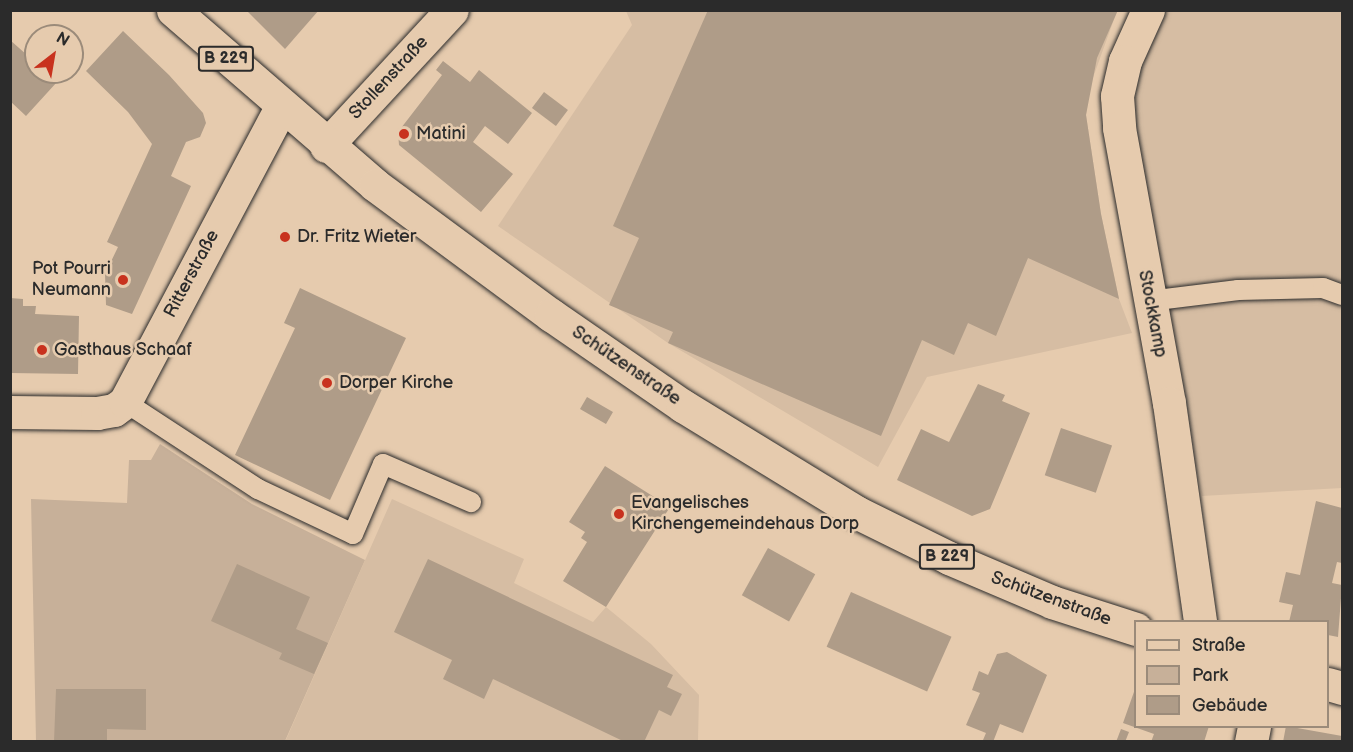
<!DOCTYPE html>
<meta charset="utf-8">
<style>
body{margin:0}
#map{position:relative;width:1353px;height:752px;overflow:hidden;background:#e6cbae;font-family:"Balsamiq Sans",sans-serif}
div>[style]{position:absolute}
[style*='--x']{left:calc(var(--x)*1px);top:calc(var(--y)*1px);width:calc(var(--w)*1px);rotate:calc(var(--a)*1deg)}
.built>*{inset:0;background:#d6bda3}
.green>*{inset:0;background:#c7b099}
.building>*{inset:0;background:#af9c88;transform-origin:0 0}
.roads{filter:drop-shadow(0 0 2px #2b2b2b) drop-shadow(0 0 2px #2b2b2b)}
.service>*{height:20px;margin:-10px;padding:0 10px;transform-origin:10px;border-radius:10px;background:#e6cbae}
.minor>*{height:33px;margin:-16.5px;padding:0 16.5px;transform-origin:16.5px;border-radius:16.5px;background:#e6cbae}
.secondary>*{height:33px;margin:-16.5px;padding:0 16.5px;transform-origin:16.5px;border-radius:16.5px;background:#e6cbae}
.primary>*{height:33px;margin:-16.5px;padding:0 16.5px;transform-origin:16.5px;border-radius:16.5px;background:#e6cbae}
.dots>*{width:16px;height:16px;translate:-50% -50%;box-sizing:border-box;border:3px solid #e6cbae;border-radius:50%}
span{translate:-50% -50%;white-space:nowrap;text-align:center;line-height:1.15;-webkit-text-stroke:5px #e6cbae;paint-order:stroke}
.shield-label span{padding:2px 4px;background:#e6cbae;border:2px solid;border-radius:4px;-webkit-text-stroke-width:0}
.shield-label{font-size:16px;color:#2b2b2b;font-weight:700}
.street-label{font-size:18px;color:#2b2b2b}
.poi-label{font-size:18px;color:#2b2b2b}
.left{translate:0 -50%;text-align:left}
.right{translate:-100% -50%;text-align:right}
.frame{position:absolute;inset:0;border:12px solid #2b2b2b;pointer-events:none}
.legend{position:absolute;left:1134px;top:620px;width:195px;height:108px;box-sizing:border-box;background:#e6cbae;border:2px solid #9b8b7a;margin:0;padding:8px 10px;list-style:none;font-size:18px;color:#2b2b2b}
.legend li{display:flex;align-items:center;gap:12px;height:30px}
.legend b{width:30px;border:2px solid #9b8b7a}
.north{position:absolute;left:24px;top:24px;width:60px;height:60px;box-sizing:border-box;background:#e6cbae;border:2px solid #9b8b7a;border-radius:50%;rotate:31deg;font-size:16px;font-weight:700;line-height:24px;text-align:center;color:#2b2b2b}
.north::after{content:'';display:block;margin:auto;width:21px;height:27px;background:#c8321e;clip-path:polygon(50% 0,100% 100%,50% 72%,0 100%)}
</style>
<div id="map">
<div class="built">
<div style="clip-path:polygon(626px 11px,1117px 11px,1090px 86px,1086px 115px,1101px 214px,1119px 299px,1132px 333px,927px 377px,878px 467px,668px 343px,498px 226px,632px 25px)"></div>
<div style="clip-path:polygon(1160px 11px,1342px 11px,1342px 488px,1202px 496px,1169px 342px,1131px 124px,1133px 89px)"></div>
<div style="clip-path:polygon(392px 499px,524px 559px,514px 583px,593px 622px,606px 607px,651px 644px,699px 695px,698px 741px,285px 742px)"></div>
</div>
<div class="green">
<div style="clip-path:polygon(160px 444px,252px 504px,365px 560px,285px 741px,36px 741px,31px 499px,127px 503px,129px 460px,151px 460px)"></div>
</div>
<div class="building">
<div style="clip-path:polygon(246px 10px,319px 10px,285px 49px)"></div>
<div style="clip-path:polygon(708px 10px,1118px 10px,1097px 58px,1086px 115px,1101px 214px,1119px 299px,1028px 258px,996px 336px,968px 323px,954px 355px,922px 340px,881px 436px,668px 343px,673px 332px,609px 305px,639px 238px,613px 226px)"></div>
<div style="clip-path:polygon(123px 31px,169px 75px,203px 113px,206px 123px,200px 137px,186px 142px,171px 176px,191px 186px,132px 314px,106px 305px,105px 274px,118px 247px,107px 242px,152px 144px,128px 112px,86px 71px)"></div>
<div style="clip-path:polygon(10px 40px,36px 63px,36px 72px,46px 72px,57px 82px,26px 116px,10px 101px)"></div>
<div style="clip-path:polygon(443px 61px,470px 82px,479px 70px,532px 113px,508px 144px,485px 126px,473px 142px,513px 174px,481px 212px,399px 145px,398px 132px,442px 75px,436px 70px)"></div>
<div style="left:544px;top:92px;width:30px;height:20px;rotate:37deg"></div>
<div style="clip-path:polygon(300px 288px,406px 338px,330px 500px,235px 455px,295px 328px,284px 323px)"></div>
<div style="clip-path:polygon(10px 298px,23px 299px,23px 306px,36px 306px,35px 314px,79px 316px,78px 374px,10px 373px)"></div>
<div style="clip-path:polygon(978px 384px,1005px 395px,1002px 401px,1030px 413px,990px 509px,972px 516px,897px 480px,921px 429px,949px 442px)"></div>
<div style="left:587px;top:397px;width:30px;height:14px;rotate:30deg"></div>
<div style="left:1061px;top:428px;width:54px;height:50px;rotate:19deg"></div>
<div style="clip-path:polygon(605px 466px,670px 507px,606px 607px,563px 581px,587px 542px,581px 538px,585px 532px,569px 522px)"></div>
<div style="clip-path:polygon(1316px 501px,1342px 508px,1342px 563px,1337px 562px,1332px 583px,1342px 585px,1338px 637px,1328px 635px,1328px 622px,1289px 622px,1293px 605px,1279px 602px,1286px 572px,1300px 575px)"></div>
<div style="left:768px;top:548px;width:54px;height:54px;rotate:29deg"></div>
<div style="clip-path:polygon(428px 559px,673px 675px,667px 687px,682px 694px,671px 716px,659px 710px,644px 742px,625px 742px,493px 679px,484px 699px,443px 679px,452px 660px,394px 632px)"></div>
<div style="clip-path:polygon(237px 564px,310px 597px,296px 629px,328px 643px,314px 674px,279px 659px,282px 653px,211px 621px)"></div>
<div style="left:851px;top:592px;width:110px;height:60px;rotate:24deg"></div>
<div style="clip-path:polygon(1007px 652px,1047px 675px,1023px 733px,1000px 724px,993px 742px,987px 742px,983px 740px,986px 733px,966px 725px,980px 693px,972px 690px,979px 671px,988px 675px,997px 654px)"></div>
<div style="clip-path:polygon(56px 689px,146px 689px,146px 730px,107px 729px,107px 742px,54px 742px)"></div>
<div style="clip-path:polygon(1135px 689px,1136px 726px,1209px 726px,1204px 742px,1151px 742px,1154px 734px,1123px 723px)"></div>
<div style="clip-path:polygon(1286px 726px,1342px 736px,1342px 742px,1283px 742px)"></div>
<div style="clip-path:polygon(1121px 729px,1129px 732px,1125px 742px,1116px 742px)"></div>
</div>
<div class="roads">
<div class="service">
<div style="--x:1149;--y:301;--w:90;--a:-7"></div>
<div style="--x:1238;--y:290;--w:85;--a:-1.3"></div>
<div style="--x:1323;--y:288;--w:20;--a:20"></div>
<div style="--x:125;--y:402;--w:159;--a:33.2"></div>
<div style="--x:258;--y:489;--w:105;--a:25.3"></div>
<div style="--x:353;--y:534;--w:76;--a:-66.8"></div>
<div style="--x:383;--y:464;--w:96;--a:23.4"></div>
</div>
<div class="minor">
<div style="--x:1148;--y:10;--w:56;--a:114.3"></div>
<div style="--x:1125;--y:61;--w:36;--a:103"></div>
<div style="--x:1117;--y:96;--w:32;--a:86"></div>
<div style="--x:1119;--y:128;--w:280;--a:79.7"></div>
<div style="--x:1169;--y:403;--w:221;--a:81.9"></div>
<div style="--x:326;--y:146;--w:185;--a:-47.2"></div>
<div style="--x:1251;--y:742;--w:16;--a:-79"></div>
</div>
<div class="secondary">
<div style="--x:10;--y:412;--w:87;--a:0.7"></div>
<div style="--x:97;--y:413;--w:17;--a:-10"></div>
<div style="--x:114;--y:410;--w:14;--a:-36"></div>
<div style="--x:125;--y:402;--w:334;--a:-62.1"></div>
</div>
<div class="primary">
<div style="--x:173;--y:10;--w:267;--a:40.9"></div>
<div style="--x:375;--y:185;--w:219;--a:36.5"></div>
<div style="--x:551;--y:315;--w:160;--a:34.6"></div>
<div style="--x:683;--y:406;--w:203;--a:31.5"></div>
<div style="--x:856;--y:512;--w:104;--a:26.3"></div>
<div style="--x:949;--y:558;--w:112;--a:23.1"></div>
<div style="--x:1052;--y:602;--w:88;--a:17.8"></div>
<div style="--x:1328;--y:684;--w:15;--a:16"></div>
</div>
</div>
<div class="dots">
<div style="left:404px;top:134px;background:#c8321e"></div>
<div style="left:285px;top:237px;background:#c8321e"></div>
<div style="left:123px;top:280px;background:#c8321e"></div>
<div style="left:42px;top:350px;background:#c8321e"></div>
<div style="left:327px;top:383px;background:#c8321e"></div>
<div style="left:619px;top:514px;background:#c8321e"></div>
</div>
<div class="shield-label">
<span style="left:226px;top:59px">B 229</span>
<span style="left:947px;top:557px">B 229</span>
</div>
<div class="street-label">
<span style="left:389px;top:78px;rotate:-47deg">Stollenstraße</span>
<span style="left:192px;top:274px;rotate:-62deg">Ritterstraße</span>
<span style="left:1152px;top:314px;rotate:79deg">Stockkamp</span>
<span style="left:626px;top:366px;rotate:34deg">Schützenstraße</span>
<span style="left:1051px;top:599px;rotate:20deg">Schützenstraße</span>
</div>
<div class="poi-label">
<span class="left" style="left:416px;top:134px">Matini</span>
<span class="left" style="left:297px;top:237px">Dr. Fritz Wieter</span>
<span class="right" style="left:111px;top:280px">Pot Pourri<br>Neumann</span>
<span class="left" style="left:54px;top:350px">Gasthaus Schaaf</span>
<span class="left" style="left:339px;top:383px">Dorper Kirche</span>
<span class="left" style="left:631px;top:514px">Evangelisches<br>Kirchengemeindehaus Dorp</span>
</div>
<div class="frame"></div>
<ul class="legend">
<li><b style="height:8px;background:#e6cbae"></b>Straße</li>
<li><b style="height:16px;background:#c7b099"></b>Park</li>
<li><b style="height:16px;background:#af9c88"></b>Gebäude</li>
</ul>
<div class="north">N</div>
</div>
